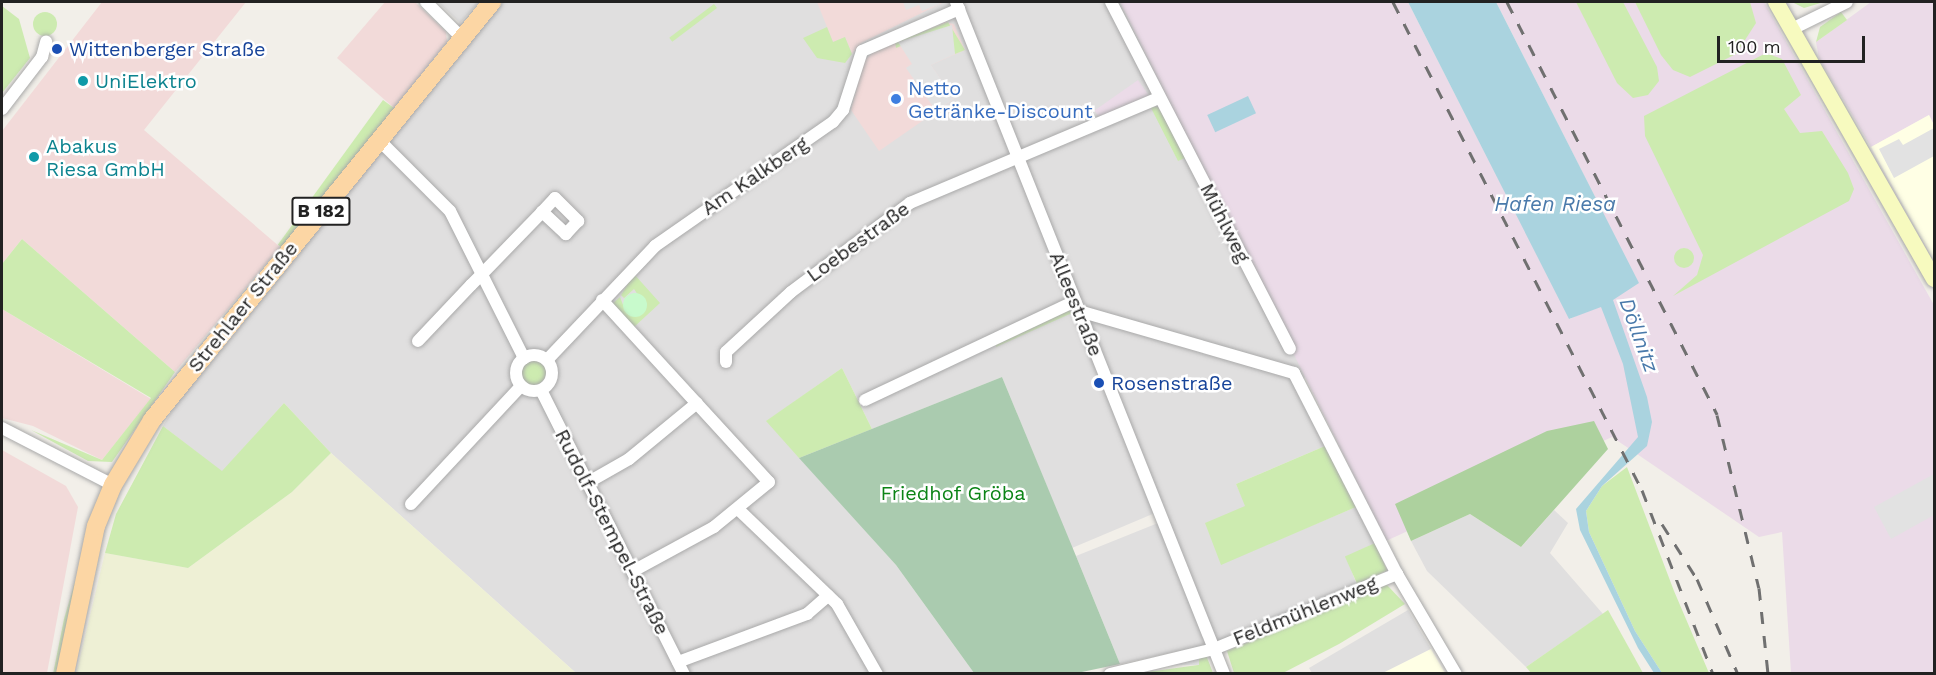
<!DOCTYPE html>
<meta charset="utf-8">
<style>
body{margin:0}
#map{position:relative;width:1936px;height:675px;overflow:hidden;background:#f2efe9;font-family:"Work Sans",sans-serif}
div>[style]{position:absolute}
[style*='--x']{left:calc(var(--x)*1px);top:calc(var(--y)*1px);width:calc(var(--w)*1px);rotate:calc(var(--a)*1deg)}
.residential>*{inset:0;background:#e0dfdf}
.commercial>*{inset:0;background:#f2dad9}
.industrial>*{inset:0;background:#ebdbe8;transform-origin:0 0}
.education>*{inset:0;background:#ffffe5}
.farmland>*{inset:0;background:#eef0d5}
.grass>*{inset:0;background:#cdebb0;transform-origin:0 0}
.round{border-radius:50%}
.forest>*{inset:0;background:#add19e}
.cemetery>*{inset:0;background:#aacbaf}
.park>*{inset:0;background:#c8facc}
.parking>*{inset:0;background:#e2e2e2;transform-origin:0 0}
.water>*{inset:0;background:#aad3df;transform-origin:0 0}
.roads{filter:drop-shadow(0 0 2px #a9a9a9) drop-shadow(0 0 2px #a9a9a9)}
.minor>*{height:12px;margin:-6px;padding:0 6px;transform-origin:6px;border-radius:6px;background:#fff}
.minor>.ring{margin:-6px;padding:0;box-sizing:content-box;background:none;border:12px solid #fff;border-radius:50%}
.secondary>*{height:16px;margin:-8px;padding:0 8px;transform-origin:8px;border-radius:8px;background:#f7fabf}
.primary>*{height:18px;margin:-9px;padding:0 9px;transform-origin:9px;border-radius:9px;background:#fcd6a4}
.rail>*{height:3px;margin-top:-1.5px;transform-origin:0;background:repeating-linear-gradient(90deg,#707070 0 12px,transparent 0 24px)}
.dots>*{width:16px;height:16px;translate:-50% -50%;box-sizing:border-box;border:3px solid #fff;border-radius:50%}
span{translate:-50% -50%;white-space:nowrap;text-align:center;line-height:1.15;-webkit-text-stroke:5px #fff;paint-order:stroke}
.shield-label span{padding:2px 4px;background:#fff;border:2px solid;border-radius:4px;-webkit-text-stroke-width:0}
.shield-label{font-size:18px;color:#222;font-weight:700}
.transit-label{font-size:20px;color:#164399}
.left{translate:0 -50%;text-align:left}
.culture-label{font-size:20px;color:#0d838f}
.shop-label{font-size:20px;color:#366cbe}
.street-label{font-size:20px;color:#222}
.park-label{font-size:20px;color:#0c8416}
.water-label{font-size:21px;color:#4a7aab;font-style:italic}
.frame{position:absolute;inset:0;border:3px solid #222;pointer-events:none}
.scale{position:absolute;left:1717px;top:36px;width:148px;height:27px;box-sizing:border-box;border:3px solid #222;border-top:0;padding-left:8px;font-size:18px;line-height:21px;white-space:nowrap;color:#222;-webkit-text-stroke:4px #fff;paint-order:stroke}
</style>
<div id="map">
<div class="residential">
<div style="clip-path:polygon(438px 2px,479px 2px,460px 23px)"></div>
<div style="clip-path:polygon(503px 2px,1120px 2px,1164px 88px,1159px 91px,1164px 102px,1170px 99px,1306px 374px,1303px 381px,1325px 446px,1236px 484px,1246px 506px,1221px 564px,1356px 507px,1375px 543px,1347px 558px,1356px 583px,1223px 641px,1120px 664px,1076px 556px,1158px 523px,1155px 513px,1072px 548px,1002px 377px,872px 429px,842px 368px,767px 421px,896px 565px,974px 673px,576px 673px,331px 453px,284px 403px,222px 472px,163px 426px,175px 406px)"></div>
<div style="clip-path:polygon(1554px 510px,1568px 523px,1550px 553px,1603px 614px,1526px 667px,1427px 571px,1411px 541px,1470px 514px,1521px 547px)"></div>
<div style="clip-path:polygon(1408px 610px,1431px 649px,1383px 673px,1312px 673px,1309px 668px)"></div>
</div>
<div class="commercial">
<div style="clip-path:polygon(102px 2px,246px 2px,144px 130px,280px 247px,175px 372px,22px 239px,2px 264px,2px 131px)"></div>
<div style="clip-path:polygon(385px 2px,415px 2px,446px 32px,447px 42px,394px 108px,337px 58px)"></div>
<div style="clip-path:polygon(817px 2px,944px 2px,861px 43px,852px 54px,845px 37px,833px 42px)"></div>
<div style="clip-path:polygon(945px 22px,954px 24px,965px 50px,931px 65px,954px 99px,879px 151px,851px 110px,864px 61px,874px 51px)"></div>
<div style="clip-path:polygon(2px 309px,151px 399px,102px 460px,33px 426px,2px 418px)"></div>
<div style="clip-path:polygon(2px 450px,66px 486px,78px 507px,47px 673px,2px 673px)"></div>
</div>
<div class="industrial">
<div style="clip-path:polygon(1120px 2px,1408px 2px,1570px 319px,1623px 292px,1596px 199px,1496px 2px,1764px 2px,1934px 305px,1934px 673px,1791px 673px,1782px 532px,1759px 537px,1612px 437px,1386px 541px)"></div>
<div style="clip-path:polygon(1871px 2px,1934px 2px,1934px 125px,1929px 115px,1871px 147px,1819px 58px,1816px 42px)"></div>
<div style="left:1138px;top:80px;width:19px;height:53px;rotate:55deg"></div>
</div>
<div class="education">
<div style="clip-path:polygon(1929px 115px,1934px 125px,1934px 261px,1871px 147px)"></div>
<div style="clip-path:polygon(1431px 649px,1445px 673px,1383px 673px)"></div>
</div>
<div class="farmland">
<div style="clip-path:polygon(331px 453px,576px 673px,76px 674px,105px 553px,188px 568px,292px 492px)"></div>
</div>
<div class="grass">
<div style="clip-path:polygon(1576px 2px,1623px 2px,1657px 67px,1659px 81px,1648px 95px,1633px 98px,1617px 83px)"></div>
<div style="clip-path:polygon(1635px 2px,1750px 2px,1756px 23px,1736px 54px,1690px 77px,1673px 70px,1661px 55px)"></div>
<div style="clip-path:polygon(1792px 2px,1824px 2px,1804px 8px)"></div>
<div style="left:714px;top:4px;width:5px;height:56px;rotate:53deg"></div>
<div style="clip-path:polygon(2px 6px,19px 19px,30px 58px,2px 93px)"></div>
<div style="clip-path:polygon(1841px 12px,1847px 20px,1816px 42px,1820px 27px)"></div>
<div class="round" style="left:33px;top:12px;width:24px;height:24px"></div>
<div style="clip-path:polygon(948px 22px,965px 50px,955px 54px,945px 28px,896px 48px,895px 42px)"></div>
<div style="clip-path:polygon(827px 27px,833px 42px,845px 37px,852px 54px,845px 63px,817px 58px,803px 38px)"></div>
<div style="clip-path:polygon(1766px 53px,1782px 59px,1801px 95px,1784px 109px,1800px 133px,1822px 131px,1848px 173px,1854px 189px,1849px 201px,1673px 296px,1697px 275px,1703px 255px,1645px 136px,1644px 116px)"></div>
<div style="left:383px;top:100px;width:14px;height:179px;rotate:36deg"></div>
<div style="clip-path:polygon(1150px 106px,1158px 107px,1187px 157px,1178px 161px)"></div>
<div style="clip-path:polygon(22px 239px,175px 372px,112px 462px,88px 461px,31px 430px,102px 460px,151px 398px,2px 309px,2px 264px)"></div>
<div class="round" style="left:1674px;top:248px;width:20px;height:20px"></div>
<div style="clip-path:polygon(634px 274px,660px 303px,633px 328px,612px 304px,620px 297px,623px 305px,646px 307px,634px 289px,624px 298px,621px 295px)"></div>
<div style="clip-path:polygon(1066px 309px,1072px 313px,996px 347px,995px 342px)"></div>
<div class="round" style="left:520px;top:359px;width:26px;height:26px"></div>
<div style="clip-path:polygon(842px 368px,872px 429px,799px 458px,766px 421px)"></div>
<div style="clip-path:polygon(284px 403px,331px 453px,292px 492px,188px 568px,105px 553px,116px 514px,163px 426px,222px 471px)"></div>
<div style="clip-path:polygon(1325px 446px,1356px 507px,1221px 565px,1205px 523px,1245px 506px,1236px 484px)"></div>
<div style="clip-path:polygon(1627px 467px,1674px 591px,1709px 673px,1662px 673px,1635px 631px,1589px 532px,1586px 511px,1602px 486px)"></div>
<div style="left:1375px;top:543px;width:30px;height:33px;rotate:66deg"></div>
<div style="clip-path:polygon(79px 568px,60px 673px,53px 674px,64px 619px)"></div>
<div style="clip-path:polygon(1387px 585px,1405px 604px,1339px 644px,1283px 673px,1234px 673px,1227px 651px)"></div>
<div style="clip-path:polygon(1608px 610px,1643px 673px,1531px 673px,1526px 667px)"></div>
<div style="clip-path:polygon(1206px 655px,1213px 673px,1133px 674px,1198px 665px,1199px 657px)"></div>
</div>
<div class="forest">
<div style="clip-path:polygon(1594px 421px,1608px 449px,1521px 547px,1470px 514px,1411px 541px,1395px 504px,1547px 431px)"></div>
</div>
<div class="cemetery">
<div style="clip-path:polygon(1002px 377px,1076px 556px,1120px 664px,1077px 673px,974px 673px,896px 565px,799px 458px)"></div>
</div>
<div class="park">
<div class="round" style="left:623px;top:293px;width:24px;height:24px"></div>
</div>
<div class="parking">
<div style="clip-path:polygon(903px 2px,938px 2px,940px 4px,922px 11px,919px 5px,906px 10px)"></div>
<div style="clip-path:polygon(952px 25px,955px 54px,931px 65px,954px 99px,936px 111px,906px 68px,912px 64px,898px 42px)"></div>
<div style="clip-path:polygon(1934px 128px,1934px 156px,1894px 178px,1879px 149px,1899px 139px,1903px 145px)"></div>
<div style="clip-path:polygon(1934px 474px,1934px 515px,1891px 539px,1874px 507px)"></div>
<div style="left:1199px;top:657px;width:8px;height:35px;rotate:90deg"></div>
</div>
<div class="water">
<div style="clip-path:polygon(1408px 2px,1496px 2px,1639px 283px,1613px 300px,1647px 397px,1652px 422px,1647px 446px,1602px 486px,1586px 511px,1589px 532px,1635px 631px,1662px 673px,1654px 673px,1638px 648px,1580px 530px,1576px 509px,1638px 437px,1623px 364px,1601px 307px,1569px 319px)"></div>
<div style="left:1248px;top:96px;width:19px;height:45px;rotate:65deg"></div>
</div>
<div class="roads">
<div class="minor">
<div style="--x:426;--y:2;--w:51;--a:45"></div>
<div style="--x:956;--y:2;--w:723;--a:68.26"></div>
<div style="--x:1111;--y:2;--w:390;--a:62.7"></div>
<div style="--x:1792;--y:29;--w:61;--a:-26.1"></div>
<div style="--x:2;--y:109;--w:66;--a:-52.4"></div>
<div style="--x:42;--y:57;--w:16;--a:-75"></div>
<div style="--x:379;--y:140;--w:100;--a:45"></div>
<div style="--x:450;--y:211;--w:165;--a:63.3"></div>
<div style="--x:602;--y:300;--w:247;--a:47.5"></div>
<div style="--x:769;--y:482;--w:71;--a:140.7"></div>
<div style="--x:714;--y:527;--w:92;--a:151.5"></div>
<div style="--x:1079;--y:311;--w:224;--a:16.1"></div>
<div style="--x:1294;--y:373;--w:226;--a:62.9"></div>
<div style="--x:1397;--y:574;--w:116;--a:59.5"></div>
<div style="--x:418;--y:341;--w:77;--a:-46.6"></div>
<div style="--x:471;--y:285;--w:16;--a:-45"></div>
<div style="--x:482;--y:274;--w:86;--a:-45.9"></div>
<div style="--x:542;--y:212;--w:19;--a:-47"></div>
<div style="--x:555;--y:198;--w:33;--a:45"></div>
<div style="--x:578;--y:221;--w:18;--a:133"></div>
<div style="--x:566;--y:234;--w:33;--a:-137"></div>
<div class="ring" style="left:516px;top:355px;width:24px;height:24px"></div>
<div style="--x:547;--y:360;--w:157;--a:-46.5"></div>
<div style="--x:655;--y:246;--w:217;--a:-34.9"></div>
<div style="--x:833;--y:122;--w:16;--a:-50"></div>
<div style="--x:843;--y:110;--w:62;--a:-72.1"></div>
<div style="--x:862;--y:51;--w:106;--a:-23.4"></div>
<div style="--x:726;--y:362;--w:10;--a:-90"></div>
<div style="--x:726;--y:352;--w:88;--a:-42.7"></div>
<div style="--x:791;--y:292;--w:149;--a:-36.8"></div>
<div style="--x:910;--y:203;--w:270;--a:-22.9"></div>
<div style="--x:541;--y:390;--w:318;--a:63.3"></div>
<div style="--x:865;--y:400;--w:232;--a:-25.2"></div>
<div style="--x:2;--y:428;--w:125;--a:27.2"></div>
<div style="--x:587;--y:483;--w:48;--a:-29.7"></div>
<div style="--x:629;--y:459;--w:88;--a:-39.5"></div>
<div style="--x:411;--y:504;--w:161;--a:-47"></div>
<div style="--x:739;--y:510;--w:136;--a:43.8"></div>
<div style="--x:837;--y:604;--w:81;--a:60.3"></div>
<div style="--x:678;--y:662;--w:138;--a:-20.4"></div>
<div style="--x:807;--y:614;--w:28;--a:-41"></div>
<div style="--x:1110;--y:674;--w:107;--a:-13.5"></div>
<div style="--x:1214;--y:649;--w:198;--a:-22.3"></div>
</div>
<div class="secondary">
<div style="--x:1776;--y:2;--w:319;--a:60.3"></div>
</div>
<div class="primary">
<div style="--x:65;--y:674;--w:151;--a:-78.2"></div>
<div style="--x:96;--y:526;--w:44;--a:-67.5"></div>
<div style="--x:113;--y:485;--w:76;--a:-59"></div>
<div style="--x:152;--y:420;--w:539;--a:-50.88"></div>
</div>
</div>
<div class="rail">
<div style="--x:1393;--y:2;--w:548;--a:62.97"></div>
<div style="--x:1642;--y:490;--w:197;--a:68.9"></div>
<div style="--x:1507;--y:2;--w:463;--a:63"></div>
<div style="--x:1717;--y:415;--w:178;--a:76.4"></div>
<div style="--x:1759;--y:588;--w:86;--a:84"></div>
<div style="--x:1662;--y:524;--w:65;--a:57.5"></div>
<div style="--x:1697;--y:579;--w:103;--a:66.7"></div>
</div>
<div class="dots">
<div style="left:57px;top:49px;background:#1a4fb4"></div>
<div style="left:83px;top:81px;background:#0f9aa8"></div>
<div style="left:896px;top:99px;background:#3f7fe0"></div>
<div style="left:34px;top:157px;background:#0f9aa8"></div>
<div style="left:1099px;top:383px;background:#1a4fb4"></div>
</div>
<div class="shield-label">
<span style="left:321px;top:211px">B 182</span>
</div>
<div class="transit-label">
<span class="left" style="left:69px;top:49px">Wittenberger Straße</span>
<span class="left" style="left:1111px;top:383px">Rosenstraße</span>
</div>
<div class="culture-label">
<span class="left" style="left:95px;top:81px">UniElektro</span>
<span class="left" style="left:46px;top:158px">Abakus<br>Riesa GmbH</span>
</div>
<div class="shop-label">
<span class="left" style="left:908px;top:100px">Netto<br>Getränke-Discount</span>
</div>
<div class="street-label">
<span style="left:755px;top:176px;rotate:-34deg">Am Kalkberg</span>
<span style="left:1225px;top:223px;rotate:63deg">Mühlweg</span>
<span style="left:858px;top:242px;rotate:-36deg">Loebestraße</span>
<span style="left:1076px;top:304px;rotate:68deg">Alleestraße</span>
<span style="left:243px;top:307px;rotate:-51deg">Strehlaer Straße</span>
<span style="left:612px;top:532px;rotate:63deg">Rudolf-Stempel-Straße</span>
<span style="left:1305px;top:611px;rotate:-22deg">Feldmühlenweg</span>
</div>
<div class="park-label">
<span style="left:953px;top:493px">Friedhof Gröba</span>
</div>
<div class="water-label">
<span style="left:1555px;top:204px">Hafen Riesa</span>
<span style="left:1639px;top:335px;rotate:70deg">Döllnitz</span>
</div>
<div class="frame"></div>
<div class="scale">100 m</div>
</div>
